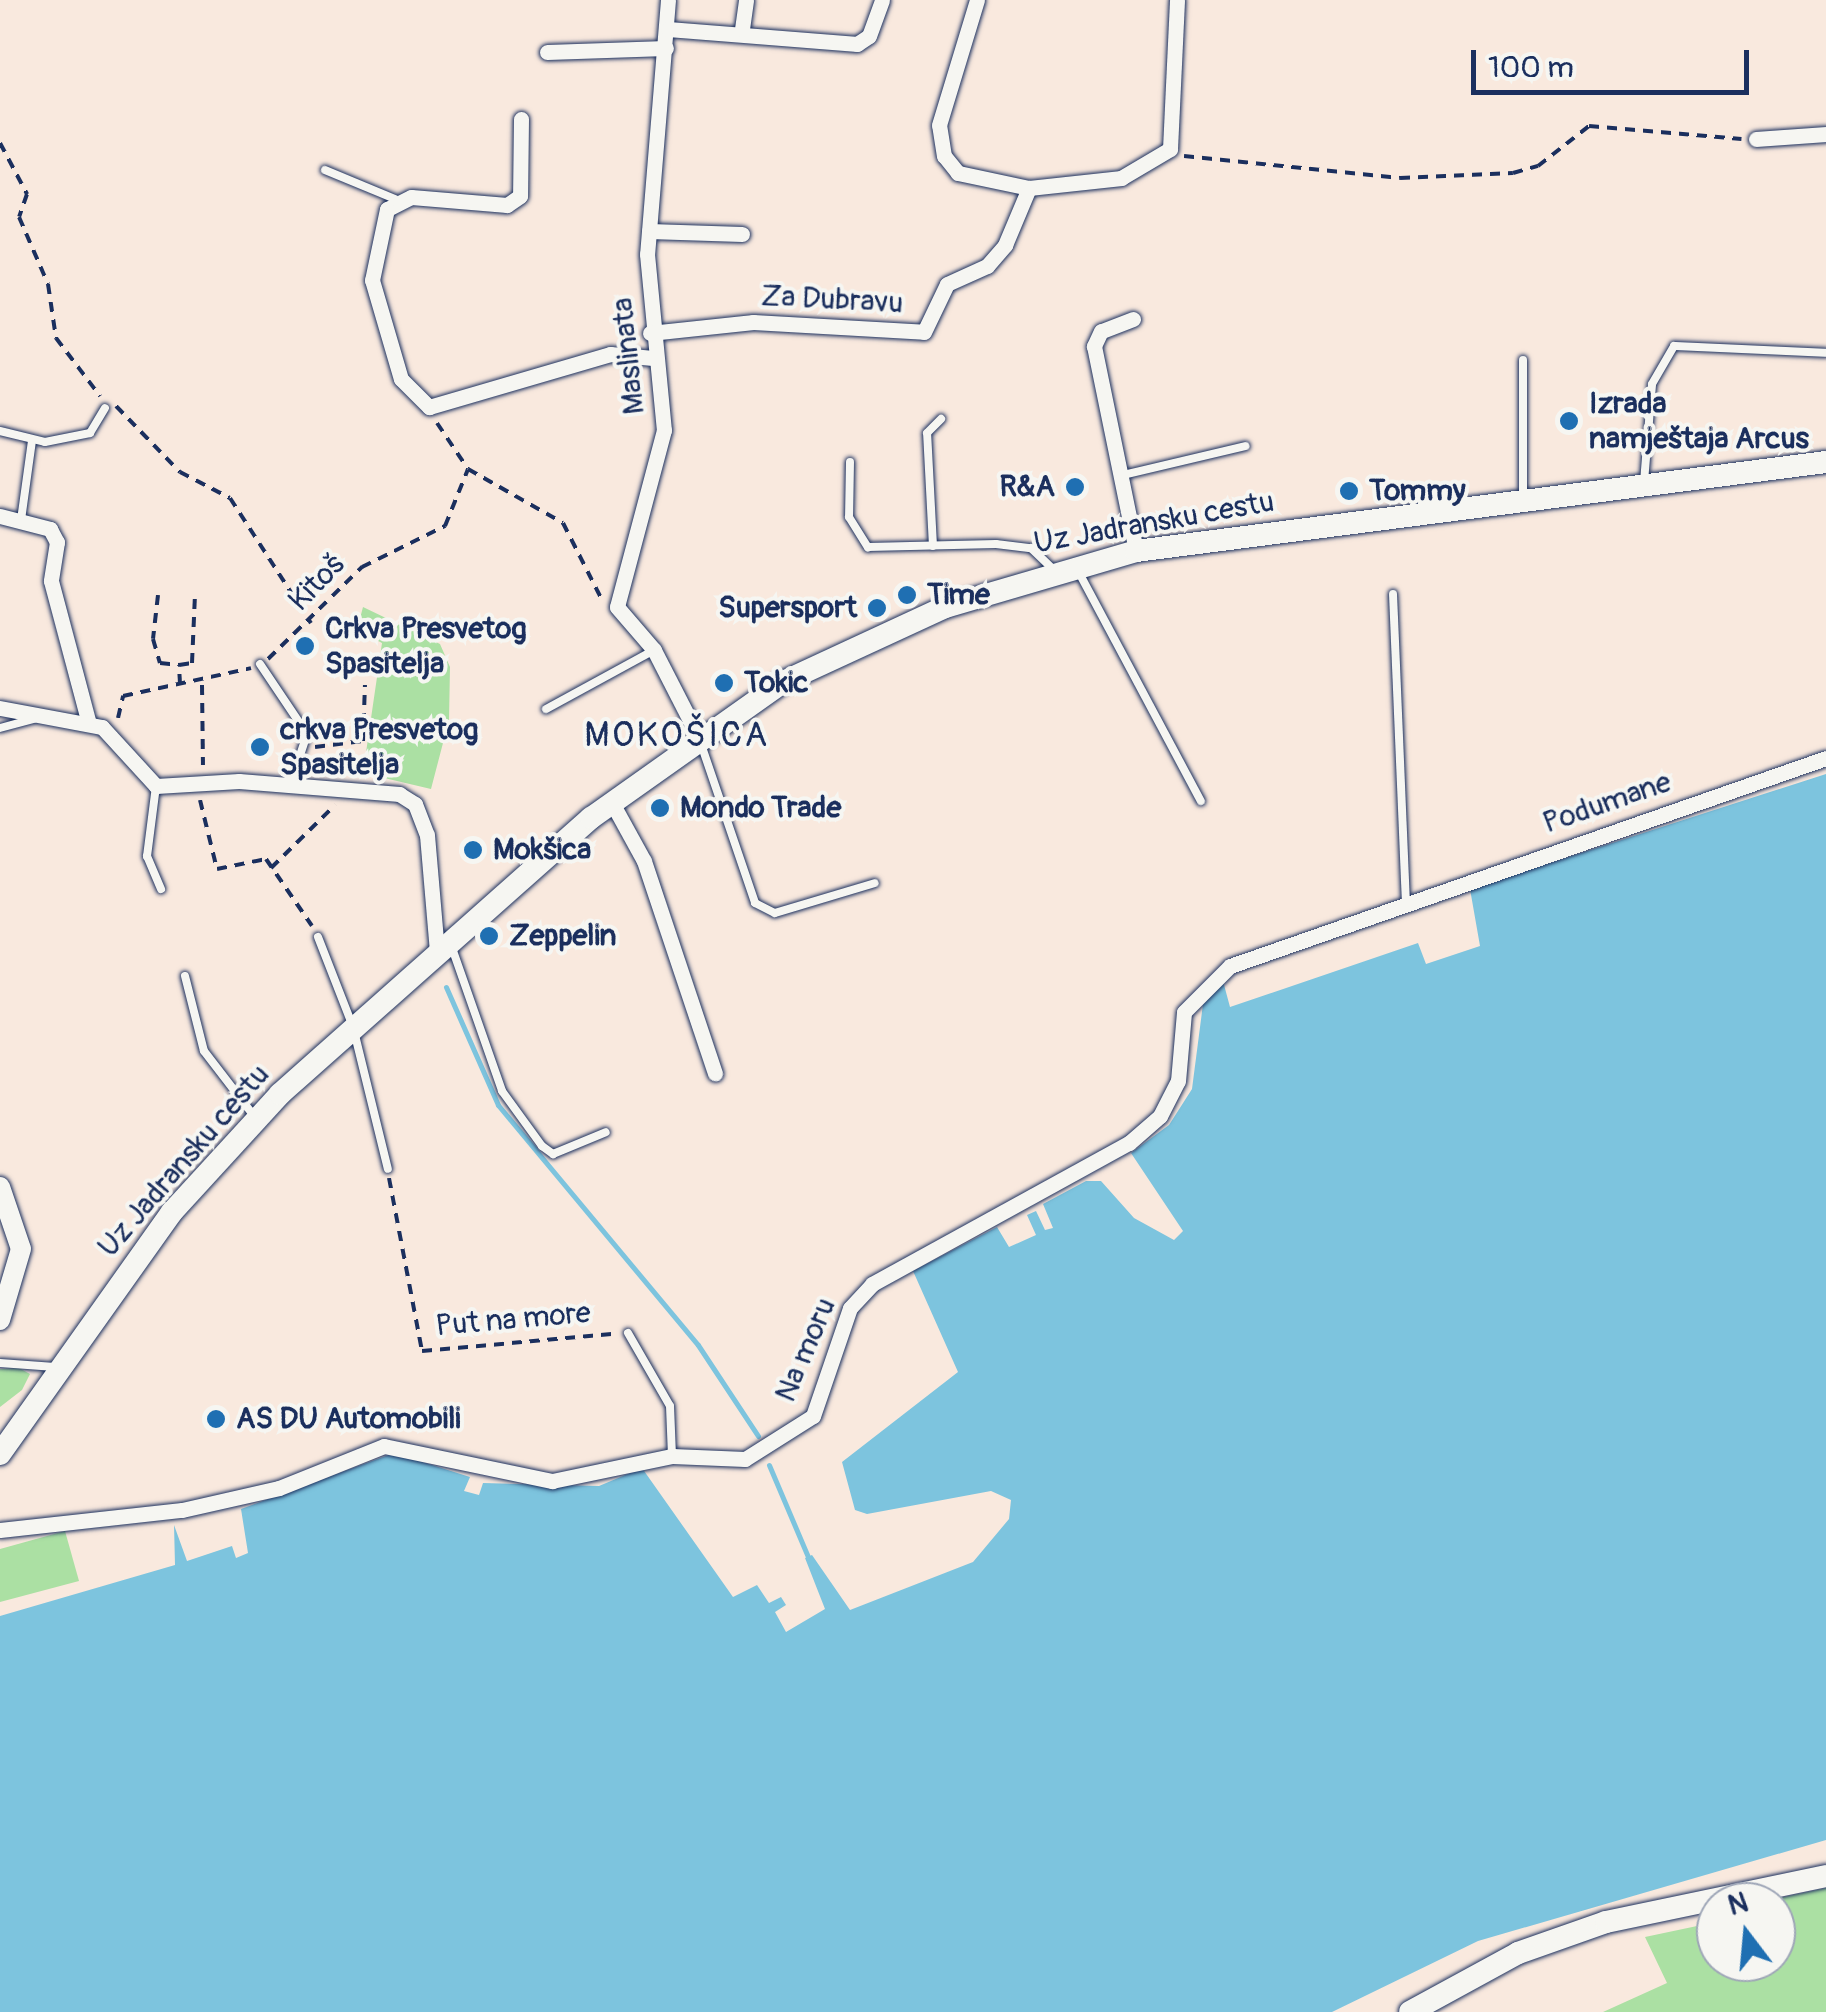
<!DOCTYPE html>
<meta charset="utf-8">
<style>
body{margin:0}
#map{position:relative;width:1826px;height:2012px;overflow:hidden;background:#f9e9de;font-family:Pangolin,sans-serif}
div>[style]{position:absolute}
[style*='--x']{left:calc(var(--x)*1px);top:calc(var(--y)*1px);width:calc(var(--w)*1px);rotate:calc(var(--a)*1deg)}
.green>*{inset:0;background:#abe0a3}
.water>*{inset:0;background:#7dc4de}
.stream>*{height:5px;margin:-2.5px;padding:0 2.5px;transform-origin:2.5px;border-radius:2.5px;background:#7dc4de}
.path>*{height:4px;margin-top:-2px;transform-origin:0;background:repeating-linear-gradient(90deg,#1b2f5e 0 10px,transparent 0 18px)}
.roads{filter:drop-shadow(0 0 2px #1b2f5e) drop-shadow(0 0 2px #1b2f5e)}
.service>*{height:8px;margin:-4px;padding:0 4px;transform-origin:4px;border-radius:4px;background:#f6f6f2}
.minor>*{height:15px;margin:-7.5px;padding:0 7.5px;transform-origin:7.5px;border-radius:7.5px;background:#f6f6f2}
.tertiary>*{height:20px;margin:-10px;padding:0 10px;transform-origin:10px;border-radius:10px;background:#f6f6f2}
.secondary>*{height:22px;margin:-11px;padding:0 11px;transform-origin:11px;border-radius:11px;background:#f6f6f2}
.dots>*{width:28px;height:28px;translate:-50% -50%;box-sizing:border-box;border:5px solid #f6f6f2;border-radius:50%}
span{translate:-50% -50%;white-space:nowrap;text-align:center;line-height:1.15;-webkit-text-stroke:8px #f6f6f2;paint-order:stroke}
.street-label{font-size:30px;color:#1b2f5e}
.poi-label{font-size:30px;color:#1b2f5e;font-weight:700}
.left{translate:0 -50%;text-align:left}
.right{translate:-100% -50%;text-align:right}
.quarter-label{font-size:35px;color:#1b2f5e;letter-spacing:2.5px}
.north{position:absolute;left:1696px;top:1882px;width:100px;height:100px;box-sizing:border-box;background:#f6f6f2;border:2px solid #9ea6b7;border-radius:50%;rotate:344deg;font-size:28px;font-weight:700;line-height:40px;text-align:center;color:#1b2f5e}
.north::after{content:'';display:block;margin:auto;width:35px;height:45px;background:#1f6fb2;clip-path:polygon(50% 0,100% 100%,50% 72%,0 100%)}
.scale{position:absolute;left:1471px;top:50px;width:278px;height:45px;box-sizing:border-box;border:5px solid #1b2f5e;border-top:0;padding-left:12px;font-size:30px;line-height:35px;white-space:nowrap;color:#1b2f5e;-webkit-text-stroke:8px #f6f6f2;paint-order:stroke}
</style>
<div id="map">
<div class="green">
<div style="clip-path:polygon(363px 607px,440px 644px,450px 667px,449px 720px,431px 789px,363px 773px,382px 643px,357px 630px)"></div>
<div style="clip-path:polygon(19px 1368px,30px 1374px,22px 1390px,0 1407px,0 1369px)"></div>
<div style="clip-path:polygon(65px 1531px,79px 1581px,0 1602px,0 1549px)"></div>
<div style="clip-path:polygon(1826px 1888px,1826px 2012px,1603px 2012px,1667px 1983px,1645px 1937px,1716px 1922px,1716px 1962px,1776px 1962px,1776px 1902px,1761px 1902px)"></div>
</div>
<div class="water">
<div style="clip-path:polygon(1826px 774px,1826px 1840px,1478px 1941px,1332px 2012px,0 2012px,0 1616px,175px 1565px,174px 1525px,187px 1561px,232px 1546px,236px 1558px,248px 1553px,241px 1509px,394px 1453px,470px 1477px,464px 1491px,479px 1495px,483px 1483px,599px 1486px,642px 1468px,733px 1597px,757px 1585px,769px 1603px,781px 1597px,786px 1605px,775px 1612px,786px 1632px,825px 1609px,805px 1558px,812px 1555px,850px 1610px,973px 1562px,1009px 1519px,1011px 1500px,991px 1491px,867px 1514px,855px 1510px,842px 1462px,958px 1372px,913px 1271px,997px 1227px,1009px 1247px,1036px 1235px,1027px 1215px,1036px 1211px,1045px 1230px,1053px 1228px,1043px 1204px,1086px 1181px,1101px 1181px,1134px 1218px,1174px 1240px,1183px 1231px,1131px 1153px,1169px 1125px,1192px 1089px,1203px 1004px,1223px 981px,1230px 1007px,1418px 943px,1426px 964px,1480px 946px,1470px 889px)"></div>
</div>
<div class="stream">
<div style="--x:446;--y:987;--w:129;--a:66.2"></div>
<div style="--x:498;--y:1105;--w:312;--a:50.2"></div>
<div style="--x:698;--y:1345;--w:109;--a:56.6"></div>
<div style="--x:769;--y:1465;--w:100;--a:67"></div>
</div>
<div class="path">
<div style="--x:0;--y:143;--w:58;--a:62.1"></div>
<div style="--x:27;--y:194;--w:24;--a:109"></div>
<div style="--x:19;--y:217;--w:73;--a:66.6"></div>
<div style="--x:48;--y:284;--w:55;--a:81.6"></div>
<div style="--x:56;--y:338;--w:73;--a:52.8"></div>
<div style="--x:1184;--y:156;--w:217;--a:5.8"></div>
<div style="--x:1400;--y:178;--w:113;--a:-2.5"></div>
<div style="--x:1513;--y:173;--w:26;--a:-16"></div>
<div style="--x:1538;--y:166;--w:65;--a:-38.1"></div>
<div style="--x:1589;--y:126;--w:153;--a:4.9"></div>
<div style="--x:116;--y:406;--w:92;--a:45.9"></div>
<div style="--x:180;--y:472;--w:56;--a:27.5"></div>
<div style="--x:230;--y:498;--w:149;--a:57.1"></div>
<div style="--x:437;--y:423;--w:55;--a:56"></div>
<div style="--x:468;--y:469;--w:109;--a:29.6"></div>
<div style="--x:563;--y:523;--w:89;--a:63.1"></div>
<div style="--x:158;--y:595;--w:44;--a:96.5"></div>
<div style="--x:153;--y:639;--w:25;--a:74"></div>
<div style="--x:160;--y:663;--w:19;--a:6"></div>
<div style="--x:268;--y:659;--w:132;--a:-44.4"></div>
<div style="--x:362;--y:567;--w:93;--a:-26.3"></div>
<div style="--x:445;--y:526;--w:61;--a:-68"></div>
<div style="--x:180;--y:684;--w:19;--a:-93"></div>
<div style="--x:179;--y:665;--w:13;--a:-9"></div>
<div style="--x:192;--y:663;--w:68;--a:-87.5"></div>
<div style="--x:202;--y:685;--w:80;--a:89.3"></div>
<div style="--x:118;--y:718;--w:23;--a:-77"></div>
<div style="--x:123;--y:696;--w:131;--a:-12.3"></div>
<div style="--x:315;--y:747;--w:48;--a:-7.1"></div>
<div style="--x:363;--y:741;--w:56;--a:-88"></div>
<div style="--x:200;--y:800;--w:71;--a:76.2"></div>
<div style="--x:217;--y:869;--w:50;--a:-11.5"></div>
<div style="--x:266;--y:859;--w:81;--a:55.5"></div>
<div style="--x:271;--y:868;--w:90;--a:-44.5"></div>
<div style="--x:389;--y:1178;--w:176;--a:79.2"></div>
<div style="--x:422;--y:1351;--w:193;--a:-5.1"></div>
</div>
<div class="roads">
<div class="service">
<div style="--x:325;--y:170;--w:76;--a:22.5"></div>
<div style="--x:1523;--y:360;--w:138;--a:90"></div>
<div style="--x:0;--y:431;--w:46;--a:13.7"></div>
<div style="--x:45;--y:442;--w:46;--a:-11.3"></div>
<div style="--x:90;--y:433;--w:29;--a:-59"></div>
<div style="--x:850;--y:462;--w:55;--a:91"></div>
<div style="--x:849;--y:517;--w:36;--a:58"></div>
<div style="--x:868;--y:547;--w:128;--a:-1.3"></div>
<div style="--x:996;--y:544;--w:35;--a:7"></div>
<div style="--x:1031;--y:548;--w:32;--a:44"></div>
<div style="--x:1119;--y:476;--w:130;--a:-13.3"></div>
<div style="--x:1644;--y:482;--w:98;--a:-85.3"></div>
<div style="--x:1652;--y:384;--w:44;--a:-59.9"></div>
<div style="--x:1674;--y:346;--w:152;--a:2.6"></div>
<div style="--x:21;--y:520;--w:80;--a:-82.1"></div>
<div style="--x:933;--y:546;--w:113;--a:-93"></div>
<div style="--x:927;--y:433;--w:20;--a:-45"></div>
<div style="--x:1077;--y:569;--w:263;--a:61.9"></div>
<div style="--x:1393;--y:594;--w:309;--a:87.6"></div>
<div style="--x:260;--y:664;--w:84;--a:56.1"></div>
<div style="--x:307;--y:734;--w:55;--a:108.1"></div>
<div style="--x:546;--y:709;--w:123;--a:-28.6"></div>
<div style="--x:0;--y:728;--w:35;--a:-15"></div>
<div style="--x:701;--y:744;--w:168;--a:71.2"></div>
<div style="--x:755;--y:903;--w:22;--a:27"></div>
<div style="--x:775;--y:913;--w:104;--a:-16.7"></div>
<div style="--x:156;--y:786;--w:71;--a:97.3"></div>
<div style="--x:147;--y:856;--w:36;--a:67"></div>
<div style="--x:318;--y:937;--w:97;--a:68.7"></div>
<div style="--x:353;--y:1027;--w:146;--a:76.2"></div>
<div style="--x:451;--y:945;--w:155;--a:70.7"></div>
<div style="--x:502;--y:1091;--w:68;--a:54"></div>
<div style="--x:542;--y:1146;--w:14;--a:36"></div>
<div style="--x:553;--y:1154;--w:57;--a:-22.5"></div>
<div style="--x:185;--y:976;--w:77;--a:75.8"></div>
<div style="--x:204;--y:1051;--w:82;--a:52.4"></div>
<div style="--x:628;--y:1333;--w:84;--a:60.1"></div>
<div style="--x:670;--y:1406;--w:50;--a:87.7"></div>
<div style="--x:0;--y:1363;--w:55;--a:4.2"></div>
</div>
<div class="minor">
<div style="--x:668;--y:0;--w:255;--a:94.7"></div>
<div style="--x:647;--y:254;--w:177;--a:84.5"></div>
<div style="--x:664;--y:430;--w:183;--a:104.9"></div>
<div style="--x:617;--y:607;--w:57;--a:49.3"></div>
<div style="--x:654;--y:650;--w:97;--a:62.9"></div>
<div style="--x:668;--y:29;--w:190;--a:4.5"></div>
<div style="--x:857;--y:44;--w:14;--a:-34"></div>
<div style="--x:869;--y:36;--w:38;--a:-70"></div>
<div style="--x:742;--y:29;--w:29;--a:-82"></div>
<div style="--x:547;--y:52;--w:119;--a:-1.9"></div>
<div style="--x:521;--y:119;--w:77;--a:90.7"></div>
<div style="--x:520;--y:196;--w:16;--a:145"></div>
<div style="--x:507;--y:205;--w:96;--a:-175.2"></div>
<div style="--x:411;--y:197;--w:27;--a:153"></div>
<div style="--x:387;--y:209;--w:73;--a:101.9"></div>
<div style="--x:372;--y:280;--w:103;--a:73.7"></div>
<div style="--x:401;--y:379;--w:40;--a:45"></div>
<div style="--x:429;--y:407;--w:189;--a:-16.3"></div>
<div style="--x:610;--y:354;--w:43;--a:5.3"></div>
<div style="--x:1756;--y:139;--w:70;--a:-4.1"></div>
<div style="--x:1029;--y:188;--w:93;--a:-6.2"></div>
<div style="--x:1121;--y:178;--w:57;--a:-30.6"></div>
<div style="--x:1170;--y:149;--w:149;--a:-87.3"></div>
<div style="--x:649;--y:231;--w:93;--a:1.8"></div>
<div style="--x:1133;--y:319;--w:34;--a:159"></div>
<div style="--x:1101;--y:331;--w:17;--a:115"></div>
<div style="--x:1094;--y:346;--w:209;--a:78.4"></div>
<div style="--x:650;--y:333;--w:104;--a:-6.1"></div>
<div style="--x:753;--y:322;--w:171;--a:3.3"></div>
<div style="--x:924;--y:332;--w:53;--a:-64.4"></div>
<div style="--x:947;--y:284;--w:44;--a:-24.2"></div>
<div style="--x:987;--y:266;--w:28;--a:-49"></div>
<div style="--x:1005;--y:245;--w:62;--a:-67.2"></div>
<div style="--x:1029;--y:188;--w:73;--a:-168.1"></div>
<div style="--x:958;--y:173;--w:22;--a:-129"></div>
<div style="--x:944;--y:156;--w:31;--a:-99"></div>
<div style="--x:939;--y:125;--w:131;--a:-73.1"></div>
<div style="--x:0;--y:516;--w:52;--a:14.6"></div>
<div style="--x:50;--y:529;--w:15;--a:62"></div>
<div style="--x:57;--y:542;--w:39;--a:99"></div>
<div style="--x:51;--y:581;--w:144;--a:75.1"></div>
<div style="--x:0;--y:708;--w:104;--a:10.6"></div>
<div style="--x:102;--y:727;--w:80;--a:47.5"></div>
<div style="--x:156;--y:786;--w:83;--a:-3.4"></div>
<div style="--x:239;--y:781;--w:161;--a:4.6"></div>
<div style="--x:399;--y:794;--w:19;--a:32"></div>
<div style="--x:415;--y:804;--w:33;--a:69"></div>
<div style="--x:427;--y:835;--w:116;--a:85.1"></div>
<div style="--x:611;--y:801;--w:68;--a:61.2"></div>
<div style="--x:644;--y:861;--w:224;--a:71.5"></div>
<div style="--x:0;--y:1530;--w:183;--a:-6.3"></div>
<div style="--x:182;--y:1510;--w:99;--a:-12.8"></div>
<div style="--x:279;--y:1488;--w:113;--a:-21.8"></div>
<div style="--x:384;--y:1446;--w:172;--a:11.8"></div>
<div style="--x:552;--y:1481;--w:123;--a:-11.8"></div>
<div style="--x:672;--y:1456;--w:73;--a:2.4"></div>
<div style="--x:745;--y:1459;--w:80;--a:-32.3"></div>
<div style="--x:813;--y:1416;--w:114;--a:-71.1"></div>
<div style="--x:850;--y:1308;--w:33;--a:-47"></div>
<div style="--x:872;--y:1284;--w:293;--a:-28.8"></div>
<div style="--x:1129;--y:1143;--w:41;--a:-41.1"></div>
<div style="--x:1160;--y:1116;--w:39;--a:-63"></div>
<div style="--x:1178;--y:1081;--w:69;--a:-85"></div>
<div style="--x:1184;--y:1012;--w:65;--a:-45"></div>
<div style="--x:1230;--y:966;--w:631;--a:-19.24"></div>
</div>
<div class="tertiary">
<div style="--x:0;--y:1187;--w:65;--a:71.3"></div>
<div style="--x:21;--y:1249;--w:74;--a:106.5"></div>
</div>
<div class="secondary">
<div style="--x:0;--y:1454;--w:297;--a:-54.6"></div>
<div style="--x:172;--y:1212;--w:160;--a:-47.5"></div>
<div style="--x:280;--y:1094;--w:416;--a:-41.6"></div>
<div style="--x:591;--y:818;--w:235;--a:-35.3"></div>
<div style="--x:783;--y:682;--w:179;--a:-24.8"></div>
<div style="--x:945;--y:607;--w:199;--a:-16.3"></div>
<div style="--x:1136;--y:551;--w:696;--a:-7.35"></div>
<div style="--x:1410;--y:2012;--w:123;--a:-28.6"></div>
<div style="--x:1518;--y:1953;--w:93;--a:-19.4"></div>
<div style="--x:1606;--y:1922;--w:225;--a:-11.8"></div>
</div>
</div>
<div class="dots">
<div style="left:1569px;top:421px;background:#1f6fb2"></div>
<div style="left:1075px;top:487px;background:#1f6fb2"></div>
<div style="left:1349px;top:491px;background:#1f6fb2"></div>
<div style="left:907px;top:595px;background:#1f6fb2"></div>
<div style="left:877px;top:608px;background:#1f6fb2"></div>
<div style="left:305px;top:646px;background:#1f6fb2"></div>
<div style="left:724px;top:683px;background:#1f6fb2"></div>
<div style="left:260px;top:747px;background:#1f6fb2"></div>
<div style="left:660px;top:808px;background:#1f6fb2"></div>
<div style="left:473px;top:850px;background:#1f6fb2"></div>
<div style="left:489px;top:936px;background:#1f6fb2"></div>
<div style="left:216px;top:1419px;background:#1f6fb2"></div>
</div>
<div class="street-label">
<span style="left:832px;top:300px;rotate:3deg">Za Dubravu</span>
<span style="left:629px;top:356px;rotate:-96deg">Maslinata</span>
<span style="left:1154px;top:523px;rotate:-10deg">Uz Jadransku cestu</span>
<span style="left:317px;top:583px;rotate:-46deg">Kitoš</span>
<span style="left:1607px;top:803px;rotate:-19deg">Podumane</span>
<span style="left:184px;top:1161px;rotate:-49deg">Uz Jadransku cestu</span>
<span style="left:513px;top:1320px;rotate:-5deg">Put na more</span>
<span style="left:806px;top:1350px;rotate:-67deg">Na moru</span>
</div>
<div class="poi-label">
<span class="left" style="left:1589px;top:421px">Izrada<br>namještaja Arcus</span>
<span class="right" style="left:1055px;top:487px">R&amp;A</span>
<span class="left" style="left:1369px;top:491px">Tommy</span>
<span class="left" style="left:927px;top:595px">Time</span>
<span class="right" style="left:857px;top:608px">Supersport</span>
<span class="left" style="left:325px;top:646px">Crkva Presvetog<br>Spasitelja</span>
<span class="left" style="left:744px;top:683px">Tokic</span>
<span class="left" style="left:280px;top:747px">crkva Presvetog<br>Spasitelja</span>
<span class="left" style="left:680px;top:808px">Mondo Trade</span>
<span class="left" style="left:493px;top:850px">Mokšica</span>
<span class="left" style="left:509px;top:936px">Zeppelin</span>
<span class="left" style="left:236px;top:1419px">AS DU Automobili</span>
</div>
<div class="quarter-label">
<span style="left:677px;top:735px">MOKOŠICA</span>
</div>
<div class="north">N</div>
<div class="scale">100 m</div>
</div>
